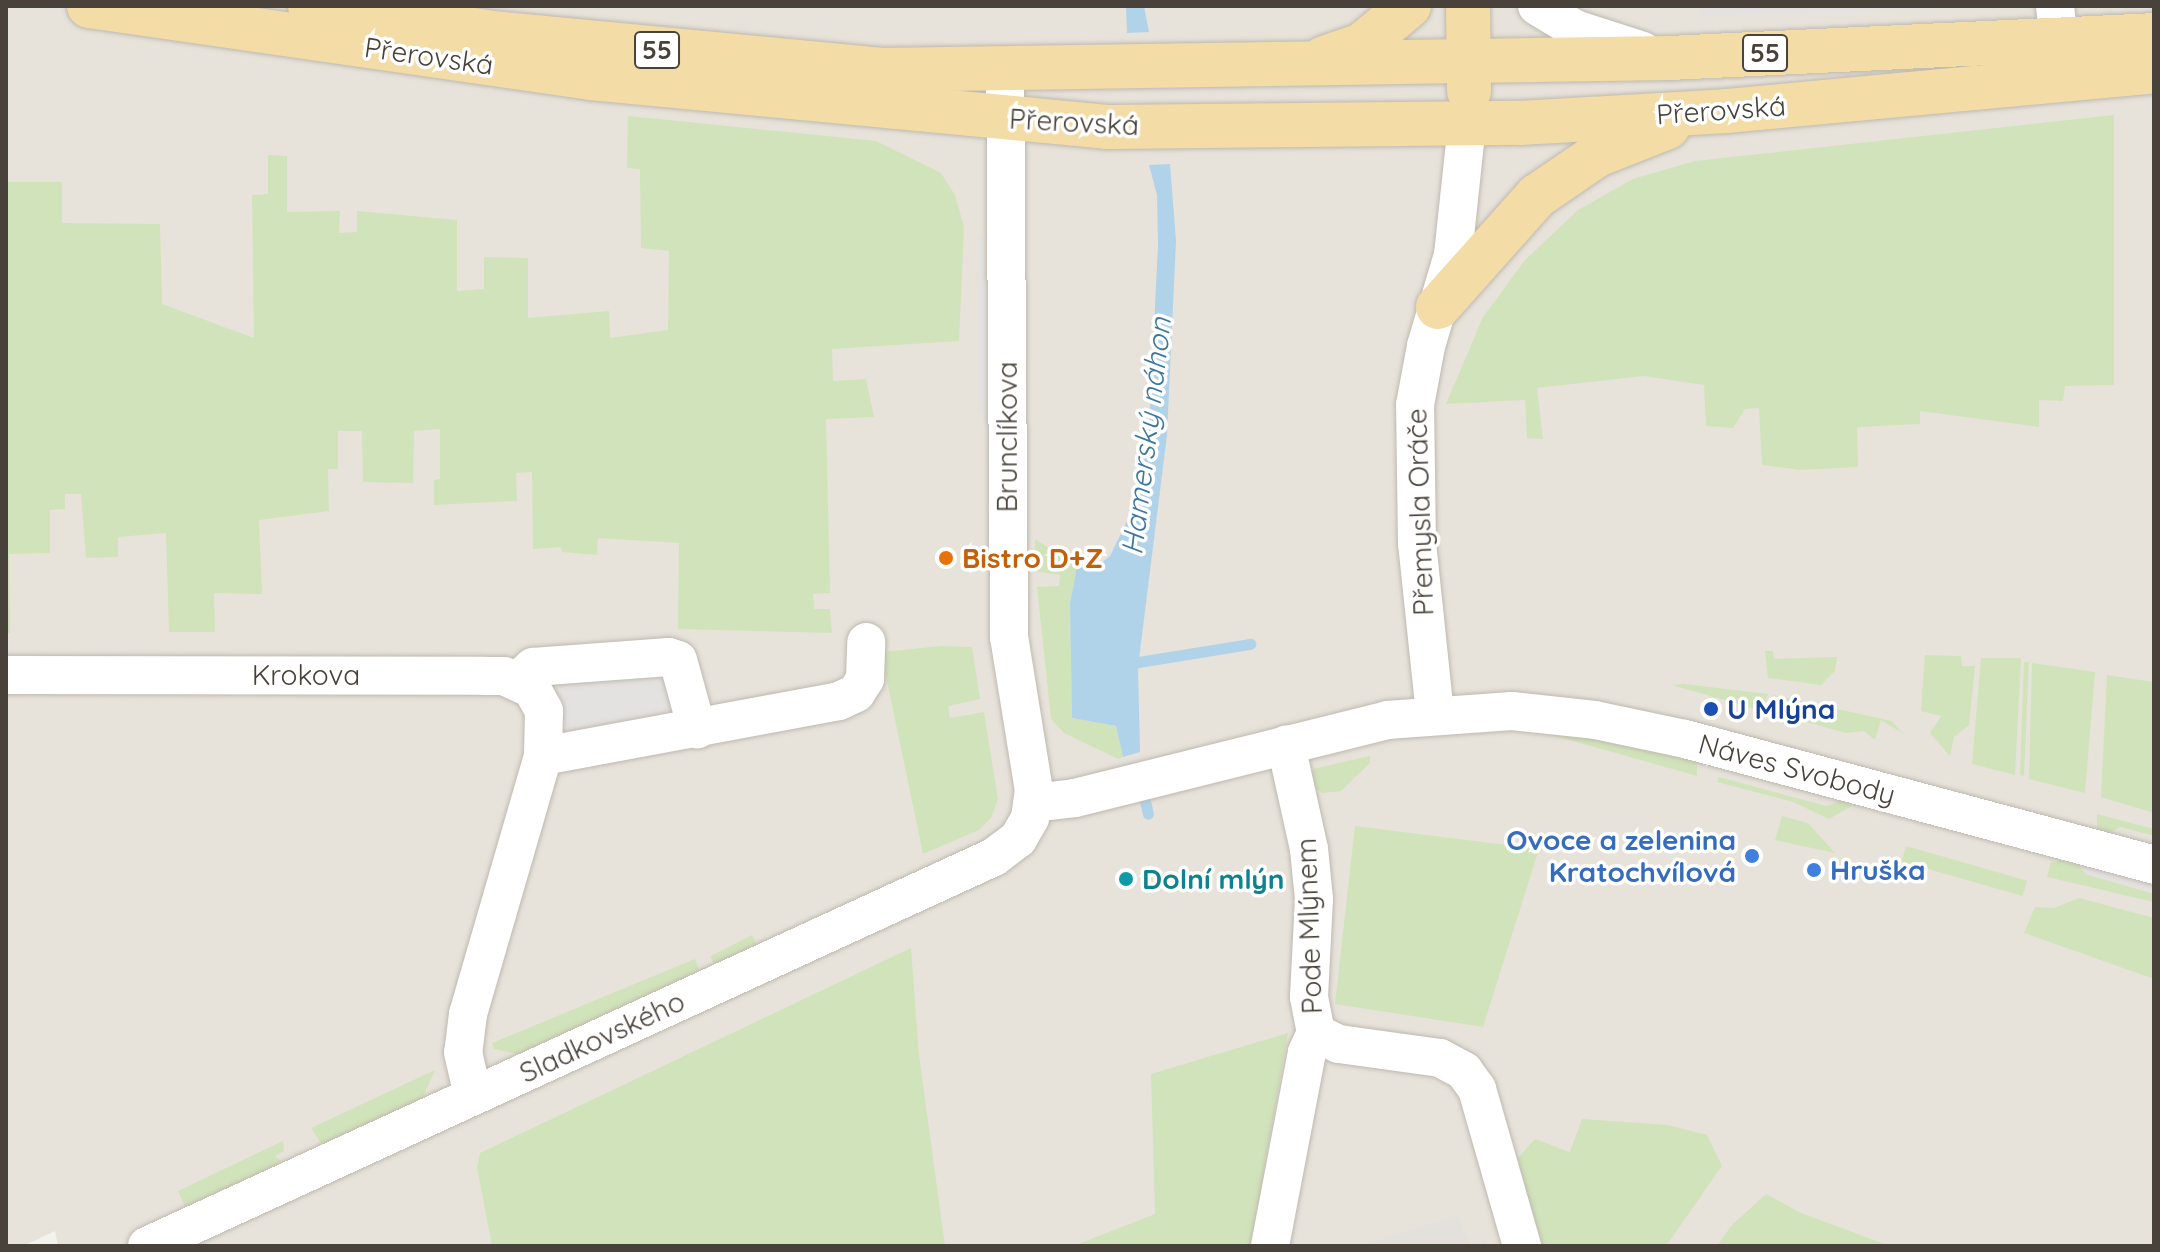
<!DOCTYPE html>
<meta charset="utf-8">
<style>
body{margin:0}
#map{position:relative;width:2160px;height:1252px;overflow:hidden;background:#f4f2ec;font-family:Quicksand,sans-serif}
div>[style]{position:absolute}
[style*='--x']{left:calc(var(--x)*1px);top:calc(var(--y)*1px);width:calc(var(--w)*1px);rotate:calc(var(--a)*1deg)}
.residential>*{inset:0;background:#e7e3db}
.industrial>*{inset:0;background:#e4e1dd}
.green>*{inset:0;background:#d1e3ba;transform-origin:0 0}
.parking>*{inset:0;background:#e4e2e0;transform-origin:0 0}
.water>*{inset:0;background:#b0d3e9}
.stream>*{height:11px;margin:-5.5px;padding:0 5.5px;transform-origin:5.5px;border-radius:5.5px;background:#b0d3e9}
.roads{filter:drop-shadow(0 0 2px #bfb9af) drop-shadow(0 0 2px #bfb9af)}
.minor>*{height:38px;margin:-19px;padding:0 19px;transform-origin:19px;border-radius:19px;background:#fff}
.major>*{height:44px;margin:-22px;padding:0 22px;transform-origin:22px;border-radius:22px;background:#f3dca6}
.dots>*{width:22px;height:22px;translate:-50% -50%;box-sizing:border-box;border:4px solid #fff;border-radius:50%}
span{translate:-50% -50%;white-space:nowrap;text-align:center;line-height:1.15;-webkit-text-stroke:7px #fff;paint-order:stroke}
.shield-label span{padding:2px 6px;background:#fff;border:2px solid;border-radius:6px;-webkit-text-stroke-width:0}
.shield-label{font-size:26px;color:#48423a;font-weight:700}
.street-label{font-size:28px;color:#48423a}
.food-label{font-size:28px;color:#c56008;font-weight:700}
.left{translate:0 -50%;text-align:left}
.transit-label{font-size:28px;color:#164399;font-weight:700}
.shop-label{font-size:28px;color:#366cbe;font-weight:700}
.right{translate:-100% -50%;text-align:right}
.culture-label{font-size:28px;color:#0d838f;font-weight:700}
.water-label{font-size:30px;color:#3d78a0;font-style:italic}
.frame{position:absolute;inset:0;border:8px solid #48423a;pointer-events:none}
</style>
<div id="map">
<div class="residential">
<div style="clip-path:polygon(6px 6px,2154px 6px,2154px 1246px,58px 1246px,55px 1231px,23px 1246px,6px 1246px)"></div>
</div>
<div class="industrial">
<div style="clip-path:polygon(1458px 1215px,1471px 1245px,1485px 1239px,1488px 1246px,1359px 1246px)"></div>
</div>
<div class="green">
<div style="clip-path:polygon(2114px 115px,2114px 385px,2065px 386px,2063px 401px,2039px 400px,2039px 427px,1920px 411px,1920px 424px,1857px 427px,1858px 467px,1801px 470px,1762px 465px,1759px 408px,1745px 409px,1733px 428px,1706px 426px,1704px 385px,1644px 376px,1537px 388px,1543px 439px,1527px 438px,1525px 400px,1446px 404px,1483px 317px,1525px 260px,1578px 210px,1633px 179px,1695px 161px)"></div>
<div style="clip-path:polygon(628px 116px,876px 141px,941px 173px,955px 195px,964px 227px,959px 341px,832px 349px,833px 381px,866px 379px,874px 417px,826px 419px,830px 593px,813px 594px,814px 609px,830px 609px,832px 633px,678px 629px,679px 543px,598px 538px,597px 555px,562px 552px,561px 547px,533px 549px,532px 472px,516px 473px,517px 501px,434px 505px,434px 480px,440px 479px,440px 429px,414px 431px,413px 483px,363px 482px,362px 431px,338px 431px,338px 469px,328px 469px,329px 511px,259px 520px,262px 594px,214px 593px,215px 632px,169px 632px,166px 533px,118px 537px,118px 557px,86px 558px,81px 494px,65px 494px,65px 509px,50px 510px,50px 553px,9px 554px,10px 633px,6px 634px,6px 182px,62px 182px,62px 223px,160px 224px,162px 304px,254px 338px,252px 195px,268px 194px,268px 155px,287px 156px,287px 212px,340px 211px,339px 233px,357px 232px,357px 211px,457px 220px,457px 291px,484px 289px,484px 257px,528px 258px,528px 318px,609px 311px,610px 338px,668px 330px,669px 251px,641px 248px,640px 169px,627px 168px)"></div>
<div style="clip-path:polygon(1035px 539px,1077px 567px,1070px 603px,1072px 718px,1116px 726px,1123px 757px,1118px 759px,1064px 733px,1051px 719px,1037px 587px,1059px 586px,1060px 575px,1034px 571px)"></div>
<div style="clip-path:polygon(941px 646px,972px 647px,980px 699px,948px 706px,950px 718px,984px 712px,998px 799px,991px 818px,979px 830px,923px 854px,881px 652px)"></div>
<div style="clip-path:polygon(1765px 651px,1773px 651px,1774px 659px,1837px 657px,1835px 671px,1821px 685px,1768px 678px)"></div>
<div style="clip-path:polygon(1925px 655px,1961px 656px,1962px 666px,1975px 666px,1969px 725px,1954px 737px,1950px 756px,1930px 733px,1941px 716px,1921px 711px)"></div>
<div style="clip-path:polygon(1981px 658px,2021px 658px,2015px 775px,1972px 764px)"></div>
<div style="clip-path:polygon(2024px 662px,2029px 662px,2024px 776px,2020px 775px)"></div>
<div style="clip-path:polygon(2032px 663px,2095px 672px,2085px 793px,2029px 779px)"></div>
<div style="clip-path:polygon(2107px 675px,2154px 682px,2154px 813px,2101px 797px)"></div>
<div style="clip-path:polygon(1684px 684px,1768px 694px,1762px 711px,1672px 685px)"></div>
<div style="clip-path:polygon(1773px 695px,1892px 721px,1902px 733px,1881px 720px,1875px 740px,1864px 731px,1846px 733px,1795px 719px,1796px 705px,1774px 698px,1769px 714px)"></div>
<div style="clip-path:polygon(1541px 732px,1616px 741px,1697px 761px,1697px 776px)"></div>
<div style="clip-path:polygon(1370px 756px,1370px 763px,1341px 791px,1322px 793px,1312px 786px,1313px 769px)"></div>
<div style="clip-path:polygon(1719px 777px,1826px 806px,1844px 800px,1852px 806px,1829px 819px,1793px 802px,1717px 782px)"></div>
<div style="clip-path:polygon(2097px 814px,2154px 829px,2154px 836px,2120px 827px,2106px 835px,2097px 830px)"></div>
<div style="clip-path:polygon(1782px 816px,1808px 823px,1835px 853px,1775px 840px)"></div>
<div style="clip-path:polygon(1355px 826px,1539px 849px,1483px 1027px,1335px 1004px)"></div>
<div style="left:1906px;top:846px;width:126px;height:16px;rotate:16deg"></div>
<div style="clip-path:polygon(2073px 860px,2086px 874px,2154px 894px,2154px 902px,2047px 877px,2051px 862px)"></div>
<div style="clip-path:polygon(2079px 898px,2154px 918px,2154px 979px,2024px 933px,2035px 907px,2054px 908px)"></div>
<div style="left:752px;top:935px;width:11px;height:47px;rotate:63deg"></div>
<div style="clip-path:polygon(911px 948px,919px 1055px,945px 1246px,492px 1246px,477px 1167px,480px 1153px)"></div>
<div style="clip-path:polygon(695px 959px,699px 969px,694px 974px,522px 1055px,494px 1049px,492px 1043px)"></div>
<div style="clip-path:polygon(1288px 1033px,1251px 1246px,1073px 1246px,1155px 1214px,1151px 1074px)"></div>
<div style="clip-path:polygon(435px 1070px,422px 1099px,322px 1145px,311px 1128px)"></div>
<div style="clip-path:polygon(1582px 1119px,1668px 1125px,1707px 1135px,1722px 1166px,1666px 1246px,1543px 1246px,1540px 1242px,1510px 1167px,1535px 1139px,1570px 1152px)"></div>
<div style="clip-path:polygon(283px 1141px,284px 1151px,275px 1156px,282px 1162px,186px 1208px,178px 1191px)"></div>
<div style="clip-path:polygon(1766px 1194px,1801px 1213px,1890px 1246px,1717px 1246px,1731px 1226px)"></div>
</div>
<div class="parking">
<div style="clip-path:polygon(1698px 6px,2011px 6px,1699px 16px)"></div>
<div style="left:977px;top:235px;width:11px;height:178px"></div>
<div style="left:677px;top:670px;width:52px;height:129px;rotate:85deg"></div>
<div style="clip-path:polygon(2079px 861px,2154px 881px,2154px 893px,2088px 875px)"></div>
</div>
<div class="water">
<div style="clip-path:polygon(1126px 6px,1144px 6px,1149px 32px,1127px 33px)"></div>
<div style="clip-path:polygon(1170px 164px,1176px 241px,1167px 435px,1138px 667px,1140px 752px,1123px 757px,1116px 726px,1072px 718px,1070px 603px,1077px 567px,1093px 569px,1110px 556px,1130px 515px,1142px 448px,1148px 449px,1158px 244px,1157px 195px,1149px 165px)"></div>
</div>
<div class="stream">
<div style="--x:1126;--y:664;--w:126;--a:-9.2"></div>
<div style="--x:1145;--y:801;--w:13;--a:77"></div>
</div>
<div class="roads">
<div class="minor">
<div style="--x:1537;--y:6;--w:44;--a:31.2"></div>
<div style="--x:1575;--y:29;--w:71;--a:17.9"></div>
<div style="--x:2055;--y:6;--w:61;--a:83.5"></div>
<div style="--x:6;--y:675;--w:479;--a:0.1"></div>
<div style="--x:485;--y:676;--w:19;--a:0"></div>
<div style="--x:504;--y:676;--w:31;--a:25"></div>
<div style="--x:532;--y:689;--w:25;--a:61"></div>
<div style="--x:544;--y:711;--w:45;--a:91.3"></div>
<div style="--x:543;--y:756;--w:269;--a:106.2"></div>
<div style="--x:468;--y:1014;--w:38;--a:97"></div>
<div style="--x:463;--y:1052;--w:45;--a:77.2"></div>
<div style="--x:518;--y:681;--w:21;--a:-43"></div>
<div style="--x:533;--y:667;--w:136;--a:-4.2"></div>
<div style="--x:669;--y:657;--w:9;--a:18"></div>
<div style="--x:678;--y:660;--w:72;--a:74.6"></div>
<div style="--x:1435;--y:714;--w:171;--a:-96"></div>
<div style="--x:1417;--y:544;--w:139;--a:-90.8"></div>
<div style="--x:1415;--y:405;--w:60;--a:-79.4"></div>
<div style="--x:1426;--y:346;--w:95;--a:-73.5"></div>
<div style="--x:1453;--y:255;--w:133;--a:-83.9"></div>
<div style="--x:543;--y:756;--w:301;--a:-10.5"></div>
<div style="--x:839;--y:701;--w:19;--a:-25"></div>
<div style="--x:856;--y:693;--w:17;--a:-57"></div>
<div style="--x:865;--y:679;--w:37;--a:-88"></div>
<div style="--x:1033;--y:803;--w:42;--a:-6.8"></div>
<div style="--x:1075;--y:798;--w:322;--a:-14"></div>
<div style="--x:1387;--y:720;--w:125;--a:-4.1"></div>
<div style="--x:1512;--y:711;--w:83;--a:6.2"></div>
<div style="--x:1595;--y:720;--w:92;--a:11.9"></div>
<div style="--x:1685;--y:739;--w:486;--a:15"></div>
<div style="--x:1316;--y:1033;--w:25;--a:26"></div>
<div style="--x:1339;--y:1044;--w:102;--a:7.9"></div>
<div style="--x:1440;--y:1058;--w:27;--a:28"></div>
<div style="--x:1464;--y:1071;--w:22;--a:54"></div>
<div style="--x:1477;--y:1089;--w:163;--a:74"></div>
<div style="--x:147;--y:1246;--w:932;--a:-24.67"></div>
<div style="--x:994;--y:857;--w:30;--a:-37"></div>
<div style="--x:1018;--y:839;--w:24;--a:-60"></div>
<div style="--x:1030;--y:818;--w:27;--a:-82"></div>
<div style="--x:1034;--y:791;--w:156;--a:-99.2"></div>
<div style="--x:1009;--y:637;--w:567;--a:-90.4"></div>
<div style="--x:1270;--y:1246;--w:197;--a:-79.2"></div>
<div style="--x:1307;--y:1052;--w:21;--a:-65"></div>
<div style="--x:1316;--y:1033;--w:37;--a:-101"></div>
<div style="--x:1309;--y:997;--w:98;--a:-87.1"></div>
<div style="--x:1314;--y:899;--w:50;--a:-95.7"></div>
<div style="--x:1309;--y:849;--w:107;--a:-102.5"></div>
</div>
<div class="major">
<div style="--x:89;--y:6;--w:507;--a:8.16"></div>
<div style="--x:591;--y:78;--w:518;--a:5.42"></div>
<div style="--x:1107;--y:127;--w:413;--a:-0.6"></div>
<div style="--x:1520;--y:123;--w:206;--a:-3.3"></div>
<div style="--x:1726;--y:111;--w:430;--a:-5.3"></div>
<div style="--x:310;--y:6;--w:184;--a:8.4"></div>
<div style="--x:492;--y:33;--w:392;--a:5.4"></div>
<div style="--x:882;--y:70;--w:787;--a:-0.87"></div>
<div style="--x:1669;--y:58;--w:486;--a:-2.7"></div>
<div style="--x:1468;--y:6;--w:85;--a:89.3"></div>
<div style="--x:1324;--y:58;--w:40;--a:-18.9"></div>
<div style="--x:1362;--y:45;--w:61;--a:-39.7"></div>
<div style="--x:1438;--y:307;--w:149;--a:-48.3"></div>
<div style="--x:1537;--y:196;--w:73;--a:-34.3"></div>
<div style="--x:1597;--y:155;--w:76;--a:-21.5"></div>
</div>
</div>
<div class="dots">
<div style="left:946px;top:558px;background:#e8710a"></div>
<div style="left:1711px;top:709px;background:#1a4fb4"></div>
<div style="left:1752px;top:856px;background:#3f7fe0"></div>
<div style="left:1814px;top:870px;background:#3f7fe0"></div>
<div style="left:1126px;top:879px;background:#0f9aa8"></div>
</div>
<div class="shield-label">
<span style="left:657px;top:50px">55</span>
<span style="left:1765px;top:53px">55</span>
</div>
<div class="street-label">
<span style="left:429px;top:56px;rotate:8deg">Přerovská</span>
<span style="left:1721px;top:110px;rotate:-4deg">Přerovská</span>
<span style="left:1074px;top:122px;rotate:3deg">Přerovská</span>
<span style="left:1007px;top:437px;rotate:-90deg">Brunclíkova</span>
<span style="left:1420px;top:512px;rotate:-92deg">Přemysla Oráče</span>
<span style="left:306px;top:675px">Krokova</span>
<span style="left:1797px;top:769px;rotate:15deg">Náves Svobody</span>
<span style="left:1309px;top:926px;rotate:-92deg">Pode Mlýnem</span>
<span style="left:602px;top:1037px;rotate:-25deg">Sladkovského</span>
</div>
<div class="food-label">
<span class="left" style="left:962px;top:558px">Bistro D+Z</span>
</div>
<div class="transit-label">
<span class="left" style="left:1727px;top:709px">U Mlýna</span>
</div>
<div class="shop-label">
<span class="right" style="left:1736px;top:856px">Ovoce a zelenina<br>Kratochvílová</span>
<span class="left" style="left:1830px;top:870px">Hruška</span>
</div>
<div class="culture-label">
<span class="left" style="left:1142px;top:879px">Dolní mlýn</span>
</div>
<div class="water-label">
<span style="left:1146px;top:436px;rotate:-83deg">Hamerský náhon</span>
</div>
<div class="frame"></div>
</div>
